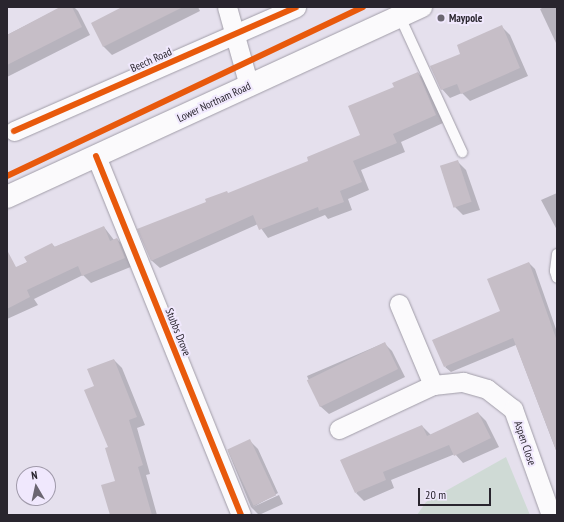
<!DOCTYPE html>
<style>
body{margin:0}
#map{position:relative;width:564px;height:522px;overflow:hidden;background:#e5e0ed;font-family:"PT Sans Narrow",sans-serif}
div>[style]{position:absolute}
[style*='--x']{left:calc(var(--x)*1px);top:calc(var(--y)*1px);width:calc(var(--w)*1px);rotate:calc(var(--a)*1deg)}
.green>*{inset:0;background:#cfdad5}
.shadow>*{inset:0;background:#0003}
.building>*{inset:0;background:#c6bec7;transform-origin:0 0}
.roads{filter:drop-shadow(0 0 1px #a19da8) drop-shadow(0 0 1px #a19da8)}
.service>*{height:10px;margin:-5px;padding:0 5px;transform-origin:5px;border-radius:5px;background:#fbfafc}
.minor>*{height:19px;margin:-9.5px;padding:0 9.5px;transform-origin:9.5px;border-radius:9.5px;background:#fbfafc}
.secondary>*{height:22px;margin:-11px;padding:0 11px;transform-origin:11px;border-radius:11px;background:#fbfafc}
.cycleway>*{height:6px;margin:-3px;padding:0 3px;transform-origin:3px;border-radius:3px;background:#e8590c}
.dots>*{width:11px;height:11px;translate:-50% -50%;box-sizing:border-box;border:2px solid #f0e8fd;border-radius:50%}
span{translate:-50% -50%;white-space:nowrap;text-align:center;line-height:1.15;-webkit-text-stroke:4px #f0e8fd;paint-order:stroke}
.poi-label{font-size:11px;color:#29252e;font-weight:700}
.left{translate:0 -50%;text-align:left}
.street-label{font-size:11px;color:#29252e}
.frame{position:absolute;inset:0;border:8px solid #29252e;pointer-events:none}
.north{position:absolute;left:16px;top:466px;width:40px;height:40px;box-sizing:border-box;background:#f0e8fd;border:1px solid #a09aaa;border-radius:50%;rotate:351deg;font-size:11px;font-weight:700;line-height:16px;text-align:center;color:#29252e}
.north::after{content:'';display:block;margin:auto;width:14px;height:18px;background:#6b6671;clip-path:polygon(50% 0,100% 100%,50% 72%,0 100%)}
.scale{position:absolute;left:418px;top:488px;width:73px;height:18px;box-sizing:border-box;border:2px solid #29252e;border-top:0;padding-left:5px;font-size:12px;line-height:14px;white-space:nowrap;color:#29252e;-webkit-text-stroke:3px #f0e8fd;paint-order:stroke}
</style>
<div id="map">
<div class="green">
<div style="clip-path:polygon(506px 457px,530px 515px,417px 515px,426px 502px)"></div>
</div>
<div class="shadow">
<div style="clip-path:polygon(62px 7px,74px 7px,78px 11px,90px 35px,7px 77px,7px 35px)"></div>
<div style="clip-path:polygon(125px 7px,198px 7px,200px 11px,112px 55px,104px 47px,92px 24px)"></div>
<div style="clip-path:polygon(544px 7px,557px 7px,557px 45px,540px 9px)"></div>
<div style="clip-path:polygon(502px 27px,510px 35px,528px 76px,470px 101px,462px 93px,450px 98px,442px 89px,462px 54px)"></div>
<div style="clip-path:polygon(418px 73px,426px 81px,443px 123px,401px 142px,405px 152px,361px 170px,369px 190px,348px 199px,352px 210px,328px 219px,325px 215px,268px 238px,258px 224px,160px 268px,151px 260px,229px 194px,310px 161px,361px 136px,395px 88px)"></div>
<div style="clip-path:polygon(458px 162px,466px 170px,480px 210px,463px 215px,455px 207px)"></div>
<div style="clip-path:polygon(557px 193px,557px 230px,541px 200px)"></div>
<div style="clip-path:polygon(104px 227px,114px 240px,117px 239px,125px 247px,133px 266px,91px 283px,83px 275px,34px 299px,38px 305px,7px 319px,7px 272px,28px 262px,52px 244px,55px 247px)"></div>
<div style="clip-path:polygon(529px 263px,535px 269px,557px 332px,557px 453px,516px 345px,451px 372px,445px 367px,501px 312px)"></div>
<div style="clip-path:polygon(384px 343px,392px 351px,405px 377px,329px 414px,320px 406px,307px 376px)"></div>
<div style="clip-path:polygon(114px 360px,122px 368px,145px 425px,137px 428px,150px 474px,146px 475px,157px 515px,111px 515px,116px 482px,96px 387px)"></div>
<div style="clip-path:polygon(478px 413px,486px 421px,499px 447px,463px 463px,455px 454px,391px 480px,394px 488px,364px 501px,356px 493px,422px 426px,431px 435px)"></div>
<div style="clip-path:polygon(250px 441px,258px 449px,278px 493px,253px 507px,279px 495px,283px 504px,259px 515px,251px 507px,228px 451px)"></div>
</div>
<div class="building">
<div style="clip-path:polygon(60px 7px,72px 7px,82px 27px,7px 65px,7px 35px)"></div>
<div style="clip-path:polygon(122px 7px,183px 7px,103px 47px,91px 23px)"></div>
<div style="clip-path:polygon(502px 25px,520px 68px,461px 94px,457px 84px,441px 90px,430px 66px,460px 54px,457px 45px)"></div>
<div style="clip-path:polygon(418px 72px,436px 115px,393px 134px,397px 143px,353px 161px,362px 182px,340px 191px,344px 202px,319px 211px,318px 207px,259px 230px,253px 215px,151px 261px,137px 229px,206px 202px,205px 199px,227px 191px,228px 193px,308px 161px,307px 157px,360px 135px,348px 106px,394px 87px,392px 83px)"></div>
<div style="left:458px;top:160px;width:44px;height:19px;rotate:72deg"></div>
<div style="clip-path:polygon(104px 226px,110px 241px,117px 238px,125px 258px,82px 276px,78px 266px,27px 290px,30px 297px,7px 309px,7px 250px,16px 267px,27px 262px,24px 257px,52px 243px,54px 247px)"></div>
<div style="clip-path:polygon(529px 262px,557px 341px,556px 450px,513px 338px,444px 367px,432px 340px,500px 311px,487px 279px)"></div>
<div style="left:385px;top:342px;width:30px;height:87px;rotate:64deg"></div>
<div style="clip-path:polygon(114px 359px,137px 417px,129px 420px,143px 465px,138px 467px,152px 515px,110px 515px,101px 485px,115px 481px,105px 448px,108px 447px,84px 390px,94px 386px,87px 369px)"></div>
<div style="clip-path:polygon(478px 412px,491px 438px,454px 456px,449px 445px,383px 472px,386px 480px,355px 493px,340px 460px,422px 425px,427px 436px)"></div>
<div style="left:250px;top:439px;width:62px;height:25px;rotate:65deg"></div>
</div>
<div class="roads">
<div class="service">
<div style="--x:400;--y:17;--w:149;--a:65.3"></div>
<div style="--x:557;--y:254;--w:17;--a:97"></div>
<div style="--x:555;--y:271;--w:7;--a:74"></div>
</div>
<div class="minor">
<div style="--x:227;--y:7;--w:82;--a:74.4"></div>
<div style="--x:14;--y:131;--w:308;--a:-23.7"></div>
<div style="--x:96;--y:156;--w:387;--a:68"></div>
<div style="--x:399;--y:304;--w:88;--a:67.2"></div>
<div style="--x:339;--y:429;--w:104;--a:-25.1"></div>
<div style="--x:433;--y:385;--w:30;--a:-6"></div>
<div style="--x:463;--y:382;--w:25;--a:16"></div>
<div style="--x:487;--y:389;--w:33;--a:38"></div>
<div style="--x:513;--y:409;--w:113;--a:70.3"></div>
</div>
<div class="secondary">
<div style="--x:7;--y:197;--w:456;--a:-24.7"></div>
</div>
</div>
<div class="cycleway">
<div style="--x:14;--y:131;--w:308;--a:-23.7"></div>
<div style="--x:96;--y:156;--w:387;--a:68"></div>
<div style="--x:7;--y:176;--w:394;--a:-25.4"></div>
</div>
<div class="dots">
<div style="left:441px;top:18px;background:#6b6671"></div>
</div>
<div class="poi-label">
<span class="left" style="left:449px;top:18px">Maypole</span>
</div>
<div class="street-label">
<span style="left:151px;top:60px;rotate:-24deg">Beech Road</span>
<span style="left:214px;top:102px;rotate:-25deg">Lower Northam Road</span>
<span style="left:178px;top:332px;rotate:68deg">Stubbs Drove</span>
<span style="left:525px;top:443px;rotate:71deg">Aspen Close</span>
</div>
<div class="frame"></div>
<div class="north">N</div>
<div class="scale">20 m</div>
</div>
